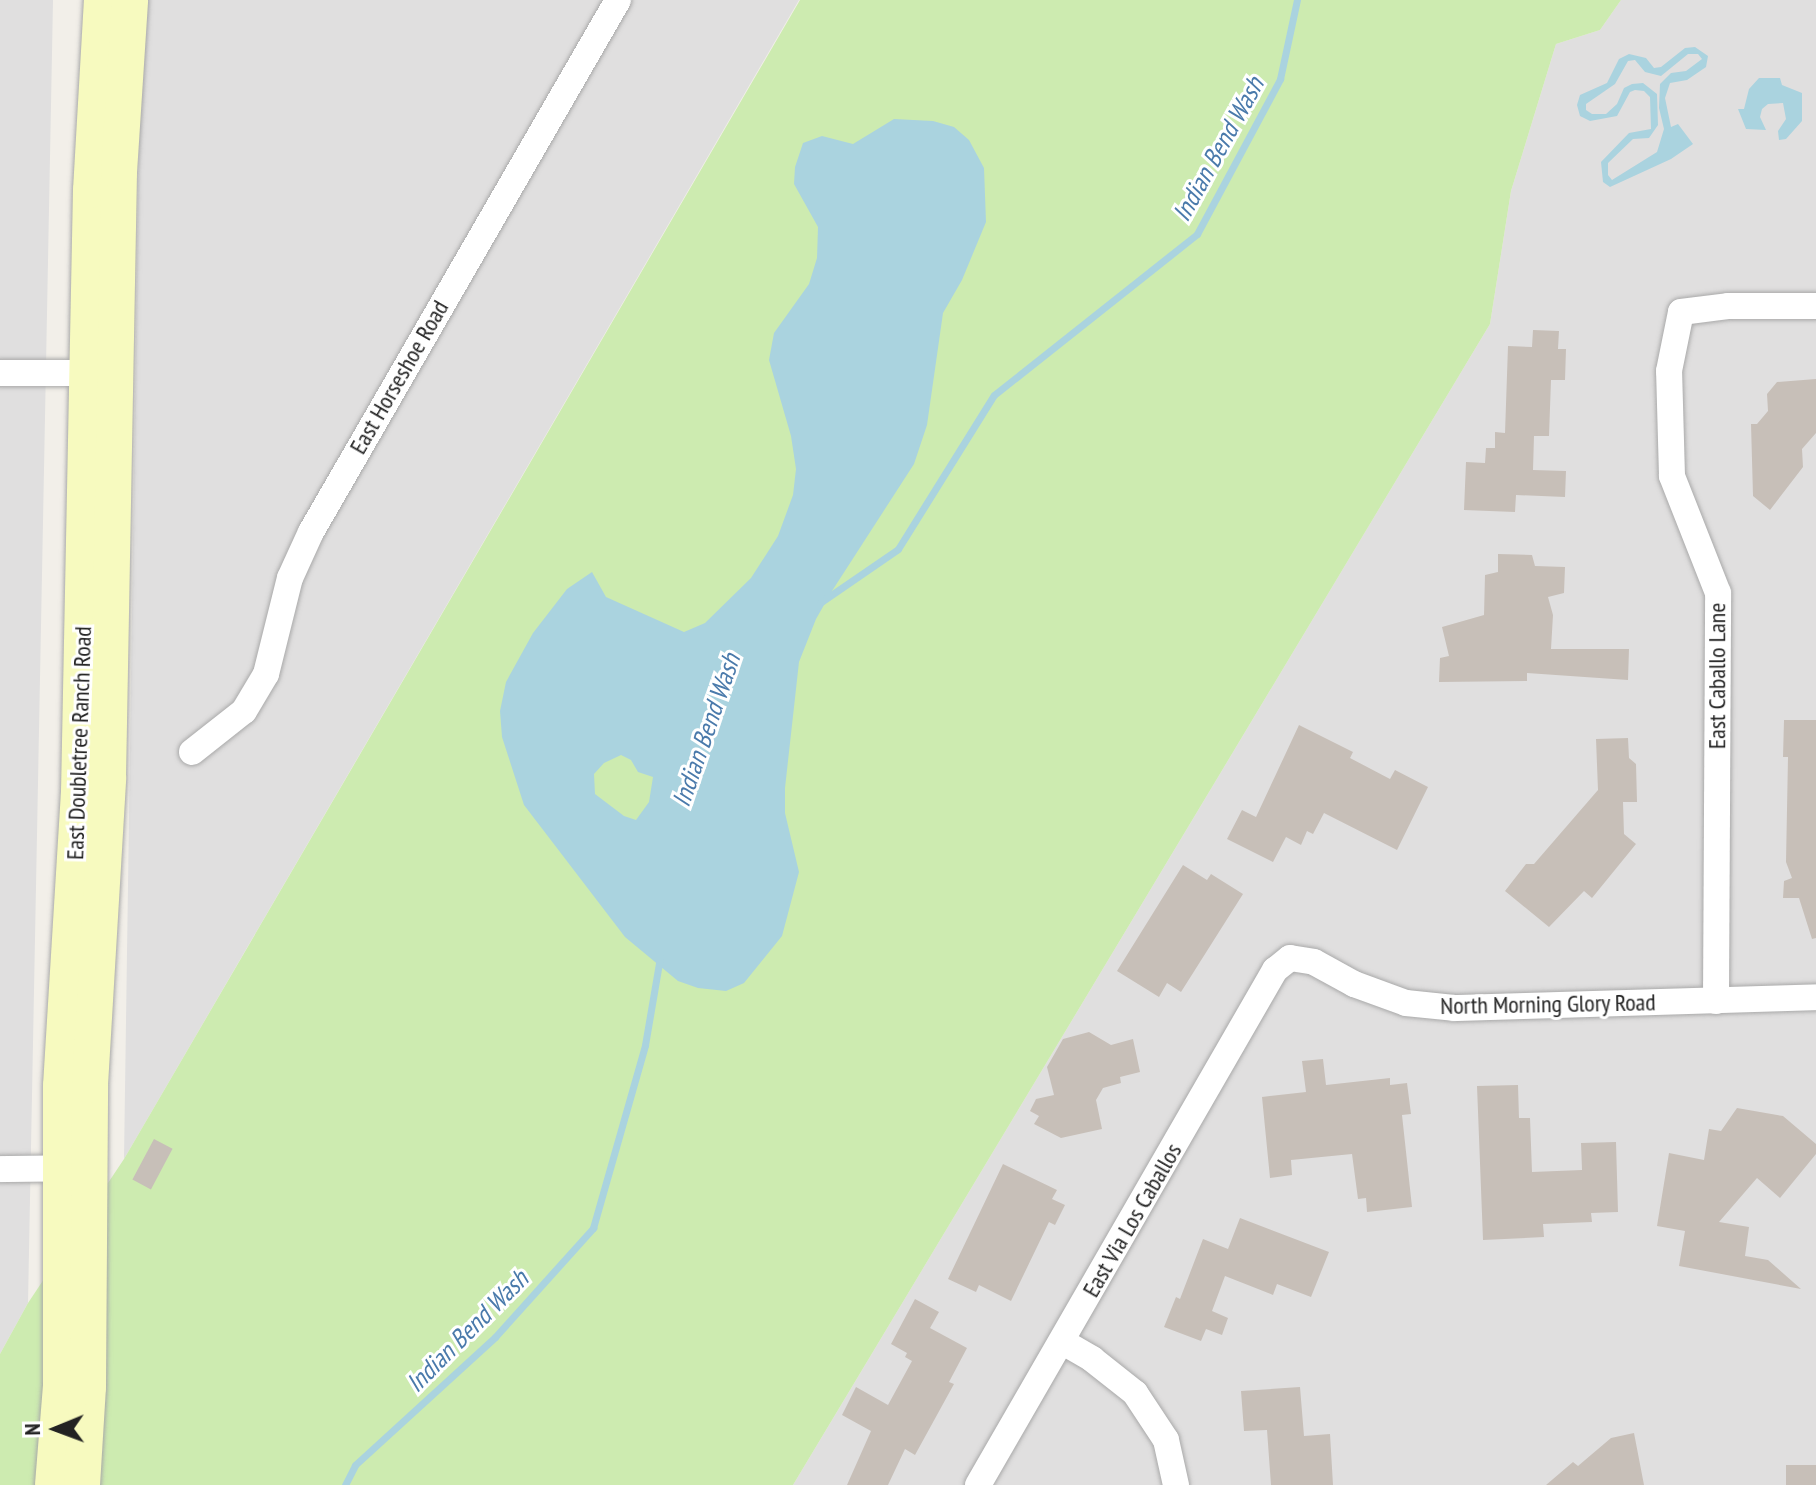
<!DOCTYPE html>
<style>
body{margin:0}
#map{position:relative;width:1816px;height:1485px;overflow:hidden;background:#f2efe9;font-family:"PT Sans Narrow",sans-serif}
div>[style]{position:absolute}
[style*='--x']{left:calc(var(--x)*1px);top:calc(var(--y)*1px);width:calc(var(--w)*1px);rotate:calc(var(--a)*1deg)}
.residential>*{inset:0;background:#e0dfdf}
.grass>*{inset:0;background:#cdebb0}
.water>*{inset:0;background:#aad3df}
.stream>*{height:7px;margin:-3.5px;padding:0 3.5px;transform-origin:3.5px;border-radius:3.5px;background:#aad3df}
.building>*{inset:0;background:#c7bfb8;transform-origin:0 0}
.roads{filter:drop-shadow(0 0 2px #a9a9a9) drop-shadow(0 0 2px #a9a9a9)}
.minor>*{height:26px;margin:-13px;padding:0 13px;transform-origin:13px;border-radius:13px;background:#fff}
.secondary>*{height:36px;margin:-18px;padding:0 18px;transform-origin:18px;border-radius:18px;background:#f7fabf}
span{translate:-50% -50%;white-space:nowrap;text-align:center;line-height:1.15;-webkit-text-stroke:6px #fff;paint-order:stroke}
.street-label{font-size:24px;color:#222}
.water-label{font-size:26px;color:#4a7aab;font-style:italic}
.north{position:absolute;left:16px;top:1389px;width:80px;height:80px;-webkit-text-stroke:6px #fff;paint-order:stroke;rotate:269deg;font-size:22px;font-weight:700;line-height:32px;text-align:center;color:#222}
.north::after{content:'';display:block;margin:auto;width:28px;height:36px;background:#222;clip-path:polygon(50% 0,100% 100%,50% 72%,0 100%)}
</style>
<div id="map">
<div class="residential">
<div style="clip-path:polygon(0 0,53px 0,28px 1303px,0 1354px)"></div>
<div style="clip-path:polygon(141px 0,799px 0,124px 1159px)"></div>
<div style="clip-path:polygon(1621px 0,1816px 0,1816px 1485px,793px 1485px,1490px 324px,1511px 191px,1556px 44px,1600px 30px)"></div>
</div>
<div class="grass">
<div style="clip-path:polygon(800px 0,1621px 0,1600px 30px,1556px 44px,1511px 191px,1490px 324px,793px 1485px,0 1485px,0 1354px,28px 1303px,124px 1159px)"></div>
</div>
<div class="water">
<div style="clip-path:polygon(evenodd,1695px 47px,1708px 56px,1706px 67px,1687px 80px,1670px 83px,1665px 98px,1671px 127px,1678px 124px,1693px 144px,1671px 159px,1610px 187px,1603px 182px,1601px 162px,1629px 133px,1651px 129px,1650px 97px,1644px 91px,1635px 90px,1630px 92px,1617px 116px,1590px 121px,1580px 116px,1577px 105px,1580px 95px,1607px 83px,1619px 59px,1629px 54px,1646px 58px,1654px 68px,1661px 67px,1685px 48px,1695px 47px,1688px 54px,1698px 54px,1702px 59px,1686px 71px,1671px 73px,1660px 84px,1659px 108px,1664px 129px,1657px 152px,1612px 180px,1608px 175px,1608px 163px,1633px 139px,1649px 138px,1658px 125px,1657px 94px,1643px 83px,1632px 84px,1624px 88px,1617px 104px,1606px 114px,1592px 114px,1586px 110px,1586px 104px,1615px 84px,1628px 61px,1635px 60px,1645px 72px,1661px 76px,1688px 54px)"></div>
<div style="clip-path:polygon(1759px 78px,1780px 78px,1782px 85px,1802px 93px,1802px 121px,1786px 139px,1779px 140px,1778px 131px,1786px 119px,1783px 103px,1768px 104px,1762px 109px,1760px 117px,1766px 130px,1746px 129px,1738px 109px,1744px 109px,1749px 89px)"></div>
<div style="clip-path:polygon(evenodd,894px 119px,933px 121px,954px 127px,969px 140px,984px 168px,986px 222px,962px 280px,943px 313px,927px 425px,914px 464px,832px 591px,816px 619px,799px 662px,785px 788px,785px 813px,799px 872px,782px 936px,744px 983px,726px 991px,698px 988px,678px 981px,625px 937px,524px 805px,502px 737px,500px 711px,506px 682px,533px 633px,567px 589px,592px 572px,606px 597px,684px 632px,705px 623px,751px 578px,778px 536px,793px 495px,796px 469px,791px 436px,769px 360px,774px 333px,809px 284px,817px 258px,818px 227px,794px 184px,795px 167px,803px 143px,822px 136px,853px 144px,894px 119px,621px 755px,631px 760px,638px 772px,653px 777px,649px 802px,636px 820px,624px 816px,595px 794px,594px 774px,604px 763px,621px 755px)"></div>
</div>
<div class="stream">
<div style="--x:821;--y:602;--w:93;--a:-34.5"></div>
<div style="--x:898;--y:549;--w:181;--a:-58.1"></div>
<div style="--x:994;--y:395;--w:259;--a:-38.4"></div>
<div style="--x:1197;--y:234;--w:176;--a:-61.8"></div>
<div style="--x:1280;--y:79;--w:81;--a:-77.9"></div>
<div style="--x:345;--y:1485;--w:22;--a:-63"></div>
<div style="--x:355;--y:1465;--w:190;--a:-42.4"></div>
<div style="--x:495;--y:1337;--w:147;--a:-48"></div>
<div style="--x:593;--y:1228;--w:190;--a:-74.1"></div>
<div style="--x:645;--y:1045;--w:89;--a:-80.3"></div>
</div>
<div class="building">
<div style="clip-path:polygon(1533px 330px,1559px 331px,1558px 349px,1566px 349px,1565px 380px,1551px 380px,1549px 436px,1534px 436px,1533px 470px,1566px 471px,1565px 497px,1516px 495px,1515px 512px,1464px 510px,1466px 462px,1485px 463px,1486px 448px,1495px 448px,1495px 432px,1505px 433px,1508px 346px,1532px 347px)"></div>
<div style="clip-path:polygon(1816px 379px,1816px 433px,1802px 449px,1803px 467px,1770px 510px,1753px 496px,1751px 424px,1757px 424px,1768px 411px,1767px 394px,1777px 382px)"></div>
<div style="clip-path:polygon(1498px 554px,1532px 555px,1535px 566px,1565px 567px,1564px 593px,1548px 597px,1553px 615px,1551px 649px,1629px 649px,1628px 680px,1527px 673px,1527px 681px,1439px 682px,1440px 658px,1449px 656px,1442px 627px,1484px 615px,1485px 575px,1498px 572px)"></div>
<div style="clip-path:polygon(1784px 720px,1816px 720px,1816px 938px,1812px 939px,1799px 898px,1783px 898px,1784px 881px,1792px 878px,1786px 862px,1788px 757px,1783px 757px)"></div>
<div style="clip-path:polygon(1299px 725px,1353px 752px,1350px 758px,1390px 779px,1395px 770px,1428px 787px,1397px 850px,1324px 813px,1313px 834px,1307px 831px,1301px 845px,1286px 837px,1273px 862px,1227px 839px,1242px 810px,1256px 817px)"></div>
<div style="clip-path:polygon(1628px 738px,1629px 758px,1636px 764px,1637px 802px,1623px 802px,1624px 834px,1636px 844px,1592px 898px,1584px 891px,1549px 927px,1505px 891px,1526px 864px,1534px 864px,1598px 790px,1596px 739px)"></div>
<div style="clip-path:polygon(1183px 865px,1207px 880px,1211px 874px,1243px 894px,1181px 992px,1167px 983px,1159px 997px,1117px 971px)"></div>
<div style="clip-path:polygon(1089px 1032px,1111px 1045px,1133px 1039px,1140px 1072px,1120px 1077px,1121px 1083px,1103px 1088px,1096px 1100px,1102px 1129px,1061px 1138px,1034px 1124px,1039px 1116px,1030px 1111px,1036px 1099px,1054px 1095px,1047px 1067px,1063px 1039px)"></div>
<div style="clip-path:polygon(1323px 1059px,1326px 1085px,1390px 1078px,1390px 1085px,1407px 1083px,1411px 1114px,1402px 1115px,1412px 1207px,1367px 1212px,1366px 1198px,1358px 1199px,1352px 1154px,1291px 1160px,1292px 1175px,1270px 1178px,1262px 1097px,1306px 1092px,1302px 1061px)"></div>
<div style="clip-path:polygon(1518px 1085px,1519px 1118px,1530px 1118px,1532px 1172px,1582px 1170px,1581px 1143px,1616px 1142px,1618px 1212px,1591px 1213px,1592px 1222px,1543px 1224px,1544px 1237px,1483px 1240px,1477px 1086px)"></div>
<div style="clip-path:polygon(1737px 1108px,1783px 1116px,1816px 1144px,1816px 1154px,1780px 1198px,1757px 1178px,1719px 1222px,1749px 1227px,1745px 1256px,1768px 1260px,1801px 1289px,1679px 1266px,1685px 1231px,1657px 1226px,1669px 1153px,1704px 1160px,1709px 1129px,1721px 1131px)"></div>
<div style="left:154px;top:1139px;width:21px;height:46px;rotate:28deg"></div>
<div style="clip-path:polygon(1003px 1164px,1057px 1190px,1052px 1199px,1065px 1205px,1055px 1225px,1049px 1222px,1011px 1301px,979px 1285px,976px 1292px,948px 1279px)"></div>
<div style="clip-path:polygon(1240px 1218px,1329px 1252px,1311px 1297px,1277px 1284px,1273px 1295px,1225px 1276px,1212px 1311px,1228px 1318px,1222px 1335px,1206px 1329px,1201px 1341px,1164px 1327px,1176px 1297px,1180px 1299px,1203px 1239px,1228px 1249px)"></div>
<div style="clip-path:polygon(915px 1299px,939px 1312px,930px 1328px,967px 1348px,949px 1382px,954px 1384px,915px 1455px,905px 1449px,888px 1485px,847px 1485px,871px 1431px,842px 1415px,856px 1387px,888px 1405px,912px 1361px,905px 1357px,907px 1353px,891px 1344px)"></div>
<div style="clip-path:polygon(1300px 1387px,1304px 1436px,1330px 1434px,1333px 1485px,1271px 1485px,1267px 1430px,1244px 1431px,1241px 1391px)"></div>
<div style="clip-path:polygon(1634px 1433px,1644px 1485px,1546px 1485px,1573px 1462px,1578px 1466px,1611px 1438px)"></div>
<div style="left:1816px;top:1465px;width:20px;height:30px;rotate:90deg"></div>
</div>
<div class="roads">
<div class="minor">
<div style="--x:0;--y:373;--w:104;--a:0"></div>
<div style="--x:192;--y:752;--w:66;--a:-38.3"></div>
<div style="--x:244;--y:711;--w:43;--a:-59.3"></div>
<div style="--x:266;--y:674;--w:99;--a:-76"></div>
<div style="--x:290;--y:578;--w:51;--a:-65.5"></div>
<div style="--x:311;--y:532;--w:614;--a:-60.01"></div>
<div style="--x:1716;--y:1001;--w:408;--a:-89.7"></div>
<div style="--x:1718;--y:593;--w:126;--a:-111.5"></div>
<div style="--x:1672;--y:476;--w:105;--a:-91.6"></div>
<div style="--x:1669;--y:371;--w:60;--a:-78.5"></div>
<div style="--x:1681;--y:312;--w:47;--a:-7.3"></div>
<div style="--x:1728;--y:306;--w:88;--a:0"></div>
<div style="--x:0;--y:1169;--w:78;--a:-0.7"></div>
<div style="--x:1063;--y:1342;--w:34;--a:30"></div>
<div style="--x:1092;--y:1359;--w:55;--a:38.3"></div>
<div style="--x:1135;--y:1393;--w:56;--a:56.6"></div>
<div style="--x:1166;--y:1440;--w:46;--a:77.5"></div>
<div style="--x:978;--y:1485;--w:595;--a:-60.03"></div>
<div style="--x:1275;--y:970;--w:19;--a:-39"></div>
<div style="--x:1290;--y:958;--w:24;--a:9"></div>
<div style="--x:1314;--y:962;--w:46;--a:28.8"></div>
<div style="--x:1354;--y:984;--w:55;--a:20.1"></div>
<div style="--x:1406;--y:1003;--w:48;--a:5.9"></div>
<div style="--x:1454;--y:1008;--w:362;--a:-1.7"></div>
</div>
<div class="secondary">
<div style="--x:53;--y:1485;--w:100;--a:-85.4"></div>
<div style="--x:61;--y:1385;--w:299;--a:-90"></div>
<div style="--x:61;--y:1086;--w:295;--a:-86.5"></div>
<div style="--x:79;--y:792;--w:602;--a:-88.86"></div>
<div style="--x:91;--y:190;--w:190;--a:-86.7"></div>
<div style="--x:82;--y:1485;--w:98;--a:-86.5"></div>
<div style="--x:88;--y:1387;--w:302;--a:-89.6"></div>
<div style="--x:90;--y:1085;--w:308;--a:-86.6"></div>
<div style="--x:108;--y:778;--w:606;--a:-88.96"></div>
<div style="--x:119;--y:172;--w:172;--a:-86.3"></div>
</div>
</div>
<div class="street-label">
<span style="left:399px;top:377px;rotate:-60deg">East Horseshoe Road</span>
<span style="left:1717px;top:676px;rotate:-90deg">East Caballo Lane</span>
<span style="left:79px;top:743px;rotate:-88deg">East Doubletree Ranch Road</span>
<span style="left:1548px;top:1004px;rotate:-1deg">North Morning Glory Road</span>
<span style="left:1132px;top:1220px;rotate:-60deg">East Via Los Caballos</span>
</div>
<div class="water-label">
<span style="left:1218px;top:149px;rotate:-61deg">Indian Bend Wash</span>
<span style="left:706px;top:730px;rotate:-71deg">Indian Bend Wash</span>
<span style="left:467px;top:1331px;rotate:-45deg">Indian Bend Wash</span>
</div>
<div class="north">N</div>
</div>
